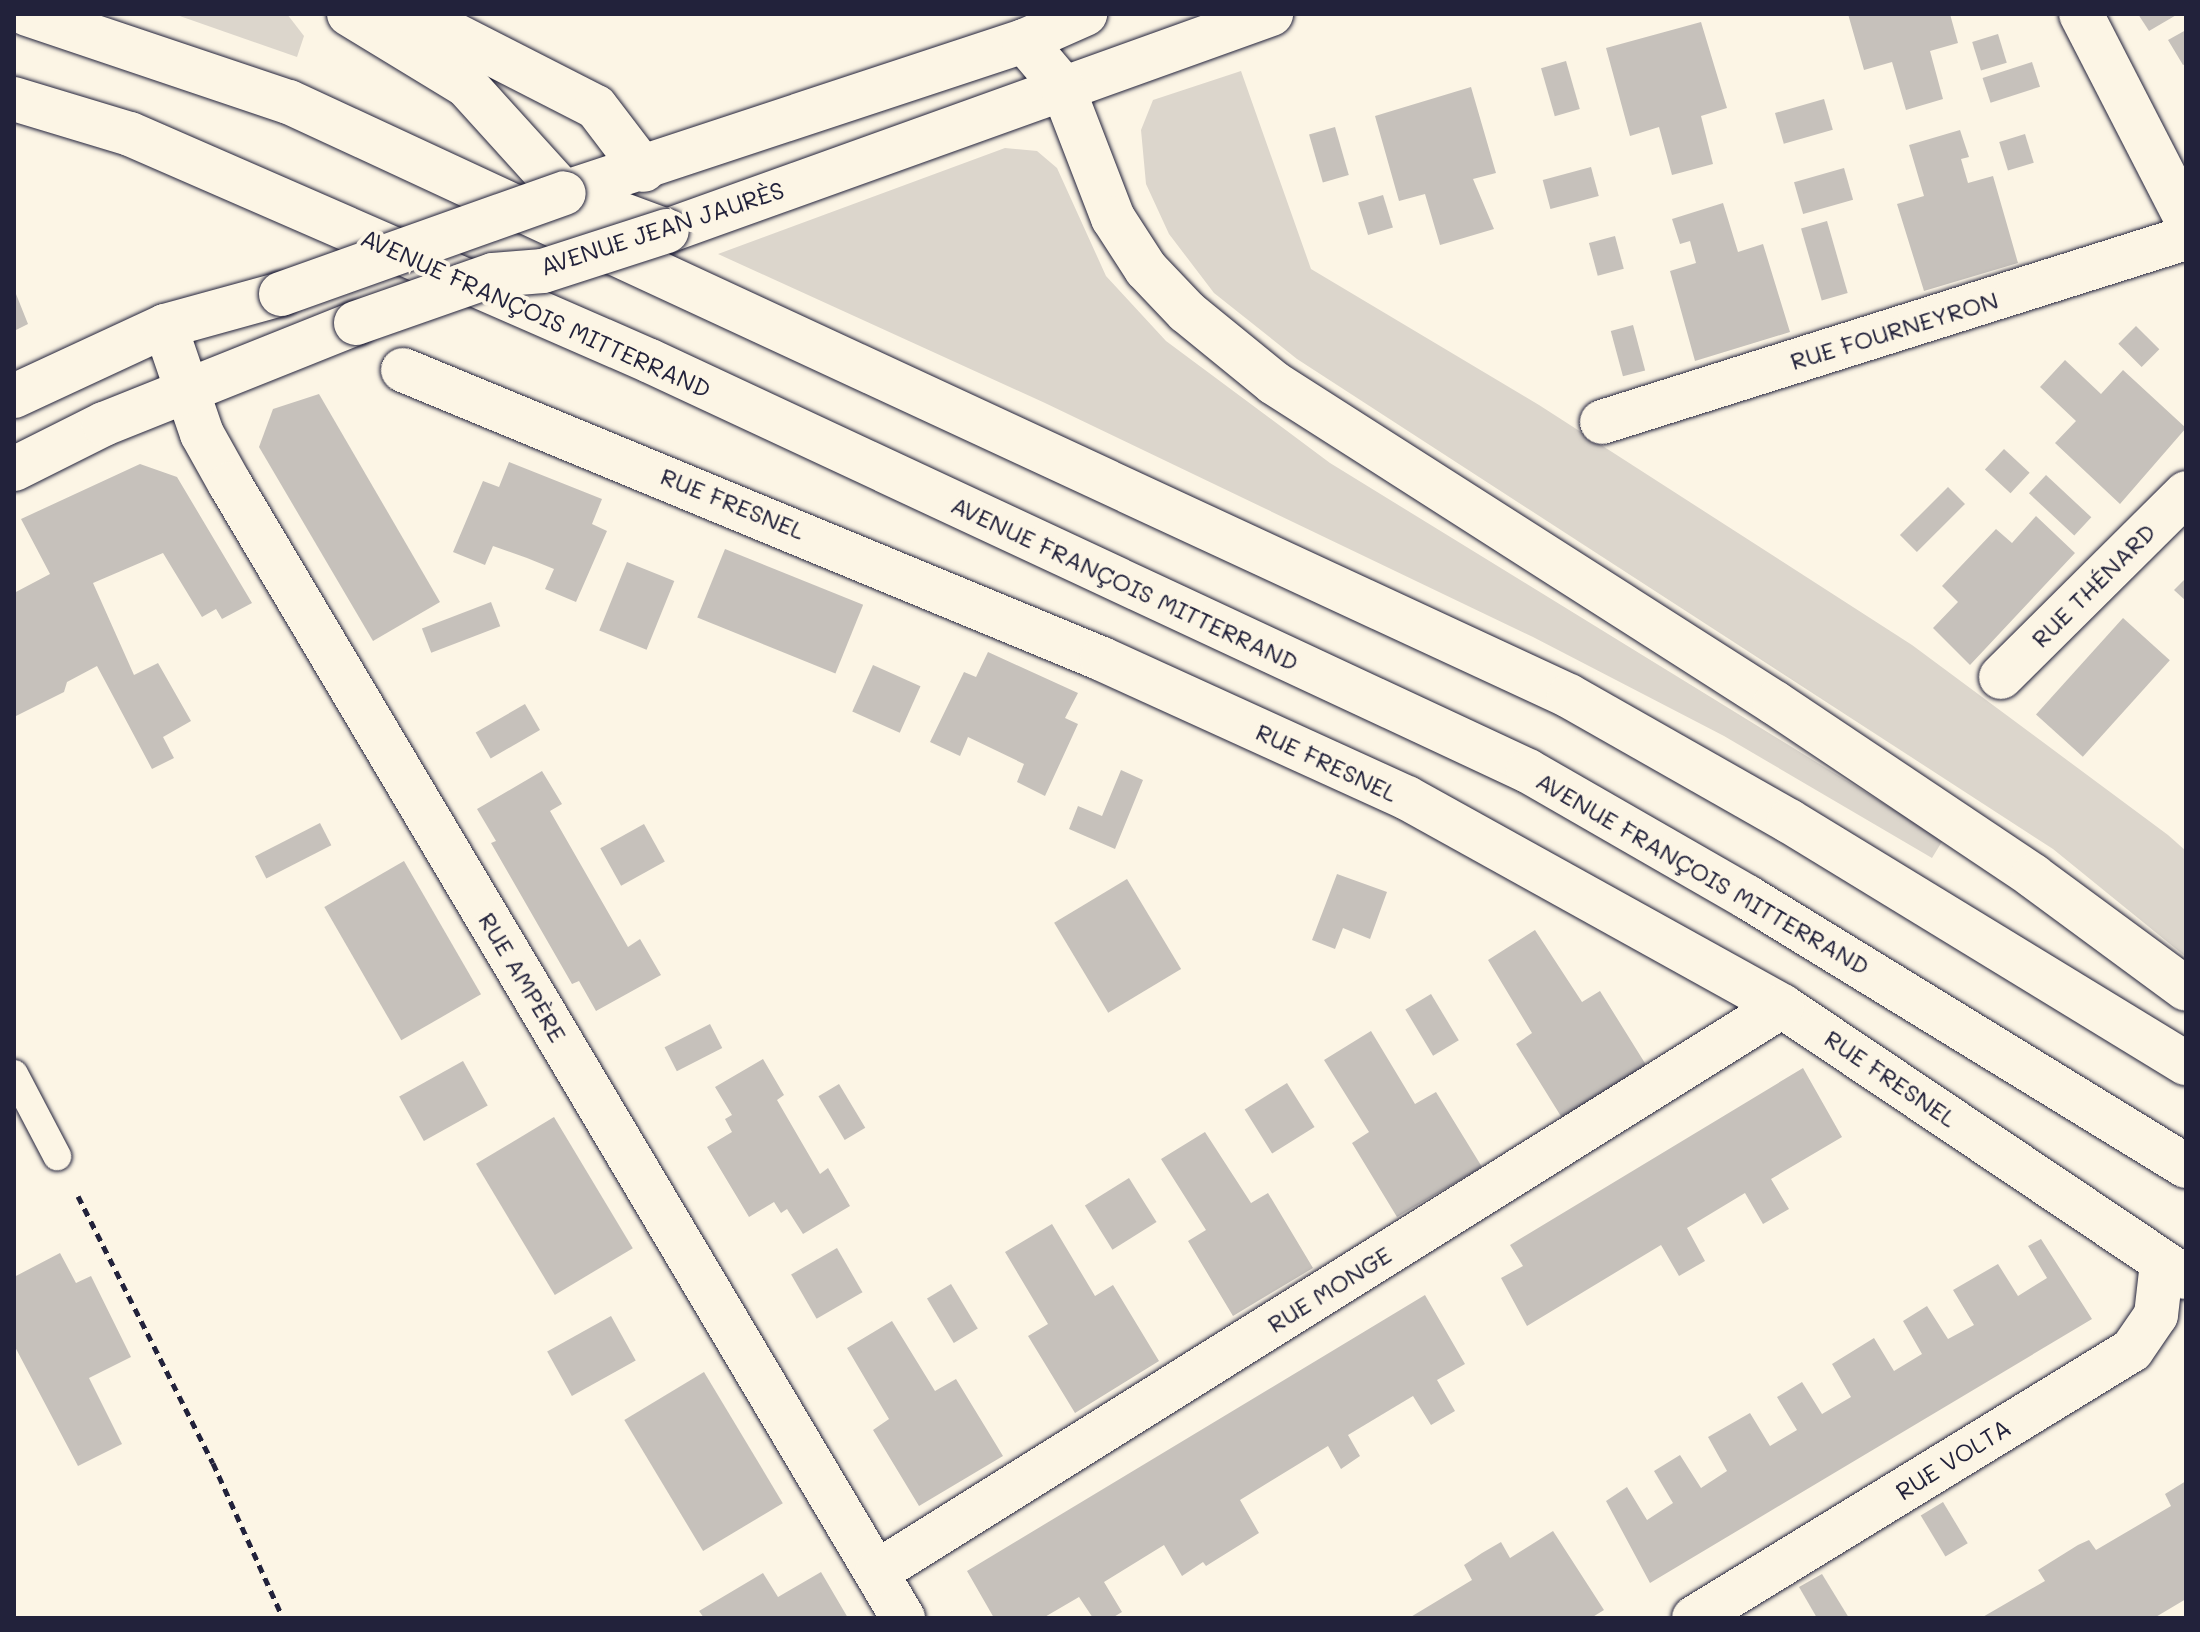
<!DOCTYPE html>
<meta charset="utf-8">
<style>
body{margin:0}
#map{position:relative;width:2200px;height:1632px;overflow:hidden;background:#fcf5e5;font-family:Mali,sans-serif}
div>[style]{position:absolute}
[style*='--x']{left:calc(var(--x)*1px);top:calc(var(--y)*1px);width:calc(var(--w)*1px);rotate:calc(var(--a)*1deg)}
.green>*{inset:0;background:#dcd6cc}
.building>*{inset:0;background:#c6c1bb;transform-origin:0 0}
.path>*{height:5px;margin-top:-2.5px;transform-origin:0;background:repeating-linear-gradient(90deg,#22223b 0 8px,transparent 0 14px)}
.roads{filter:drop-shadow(0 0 2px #22223b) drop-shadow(0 0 2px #22223b)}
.lane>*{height:28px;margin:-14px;padding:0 14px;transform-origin:14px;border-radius:14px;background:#fcf5e5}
.street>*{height:44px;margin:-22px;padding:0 22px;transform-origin:22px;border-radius:22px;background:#fcf5e5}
.secondary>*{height:44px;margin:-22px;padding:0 22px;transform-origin:22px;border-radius:22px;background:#fcf5e5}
.highway>*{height:44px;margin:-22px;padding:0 22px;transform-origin:22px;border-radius:22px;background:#fcf5e5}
.bridges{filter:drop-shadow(0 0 2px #22223b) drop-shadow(0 0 2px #22223b)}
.secondary-bridge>*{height:44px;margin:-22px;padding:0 22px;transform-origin:22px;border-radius:22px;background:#fcf5e5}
span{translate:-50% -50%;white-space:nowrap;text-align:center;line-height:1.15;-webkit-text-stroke:8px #fcf5e5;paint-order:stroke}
.street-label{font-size:24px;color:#22223b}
.frame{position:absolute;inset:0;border:16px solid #22223b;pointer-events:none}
</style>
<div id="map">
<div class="green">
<div style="clip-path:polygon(174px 14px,287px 14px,304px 36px,297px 57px)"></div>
<div style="clip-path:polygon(1241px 71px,1311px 269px,1539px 405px,1912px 645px,2168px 835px,2186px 851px,2186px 957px,2053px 849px,1297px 359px,1214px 293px,1169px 234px,1146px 184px,1141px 130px,1153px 100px)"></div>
<div style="clip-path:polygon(1005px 148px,1037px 151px,1057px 168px,1106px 276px,1166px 341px,1330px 463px,1943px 840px,1932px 858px,1724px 736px,1533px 637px,1045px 403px,718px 254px)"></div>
</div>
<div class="building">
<div style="clip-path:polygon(1848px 14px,1950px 14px,1958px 43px,1930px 51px,1943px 99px,1906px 110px,1892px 62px,1864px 70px)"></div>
<div style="clip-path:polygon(2138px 14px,2178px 14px,2149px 31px)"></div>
<div style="clip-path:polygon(1701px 22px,1727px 108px,1701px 116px,1713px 164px,1672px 175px,1659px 127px,1630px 136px,1606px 48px)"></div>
<div style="clip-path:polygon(2186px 30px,2186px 64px,2183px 65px,2168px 40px)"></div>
<div style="left:1998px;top:34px;width:30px;height:27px;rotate:73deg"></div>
<div style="left:1566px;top:61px;width:50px;height:26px;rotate:74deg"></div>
<div style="left:2032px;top:62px;width:26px;height:52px;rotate:72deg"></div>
<div style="clip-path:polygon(1471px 87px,1496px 173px,1473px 179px,1494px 229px,1440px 245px,1425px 194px,1399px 201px,1375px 116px)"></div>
<div style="left:1824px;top:99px;width:32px;height:51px;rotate:74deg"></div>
<div style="left:1335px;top:127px;width:50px;height:27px;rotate:74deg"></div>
<div style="clip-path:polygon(1960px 130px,1969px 157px,1961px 159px,1968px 183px,1993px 176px,2018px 263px,1924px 291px,1897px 204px,1924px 196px,1909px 145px)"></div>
<div style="left:2025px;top:134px;width:30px;height:27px;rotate:73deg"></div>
<div style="left:1591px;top:167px;width:30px;height:50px;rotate:75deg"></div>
<div style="left:1844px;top:168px;width:33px;height:52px;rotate:74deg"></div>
<div style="left:1383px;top:195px;width:34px;height:26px;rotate:73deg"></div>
<div style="clip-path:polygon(1723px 203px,1738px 252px,1763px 244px,1790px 332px,1695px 361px,1670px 271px,1696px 263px,1690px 241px,1680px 244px,1672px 219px)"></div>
<div style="left:1827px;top:221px;width:75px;height:27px;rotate:74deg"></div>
<div style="left:1615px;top:236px;width:34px;height:27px;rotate:75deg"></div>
<div style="clip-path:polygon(14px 289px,28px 324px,14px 331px)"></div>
<div style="left:1633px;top:325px;width:47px;height:23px;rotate:75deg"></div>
<div style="left:2136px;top:326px;width:33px;height:25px;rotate:45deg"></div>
<div style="clip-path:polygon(2065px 360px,2101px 394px,2123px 370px,2186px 428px,2120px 504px,2055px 443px,2076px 421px,2040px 387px)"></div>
<div style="clip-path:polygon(319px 394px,440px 602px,373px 641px,259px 447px,273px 409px)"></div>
<div style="left:2004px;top:449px;width:35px;height:28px;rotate:43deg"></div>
<div style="clip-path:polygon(509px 462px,602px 499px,592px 524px,607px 531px,576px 602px,545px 589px,554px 569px,527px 558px,493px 546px,485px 565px,453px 552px,483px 481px,499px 487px)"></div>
<div style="clip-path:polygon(140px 464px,177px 477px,252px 603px,222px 619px,216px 609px,202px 617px,163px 553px,93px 583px,134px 675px,158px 663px,191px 721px,163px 737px,174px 758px,152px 769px,97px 666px,67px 682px,64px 692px,14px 717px,14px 593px,50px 574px,21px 519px)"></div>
<div style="left:2046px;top:475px;width:62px;height:25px;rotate:43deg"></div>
<div style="left:1948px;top:487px;width:24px;height:68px;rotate:45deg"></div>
<div style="clip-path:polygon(2036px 516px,2075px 553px,1970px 665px,1933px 628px,1958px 602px,1942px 586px,1996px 529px,2012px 543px)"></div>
<div style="left:725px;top:549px;width:149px;height:74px;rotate:22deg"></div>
<div style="left:627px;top:562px;width:51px;height:74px;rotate:22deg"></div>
<div style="clip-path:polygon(2186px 578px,2186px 601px,2174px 590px)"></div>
<div style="left:491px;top:602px;width:26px;height:74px;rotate:69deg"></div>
<div style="left:2123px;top:618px;width:63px;height:130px;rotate:42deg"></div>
<div style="clip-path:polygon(988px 652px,1078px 693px,1065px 718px,1078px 724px,1045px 796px,1017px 782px,1024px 764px,968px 737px,960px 756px,930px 742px,964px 672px,976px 677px)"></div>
<div style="left:873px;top:665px;width:52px;height:51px;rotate:24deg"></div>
<div style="left:525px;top:704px;width:30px;height:57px;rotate:60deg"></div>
<div style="clip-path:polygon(1121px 770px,1143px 780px,1115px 849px,1069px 829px,1078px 806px,1102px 816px)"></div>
<div style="clip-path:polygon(542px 771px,562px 804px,550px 811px,628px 947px,640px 939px,661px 975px,596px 1011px,579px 981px,572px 984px,491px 843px,496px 841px,477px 809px)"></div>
<div style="left:320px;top:823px;width:25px;height:73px;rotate:63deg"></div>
<div style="left:644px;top:824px;width:43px;height:50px;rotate:61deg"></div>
<div style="left:404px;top:861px;width:154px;height:92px;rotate:60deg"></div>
<div style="clip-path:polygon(1337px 874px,1387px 892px,1370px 939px,1343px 928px,1335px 949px,1312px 940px)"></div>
<div style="left:1127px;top:879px;width:105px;height:85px;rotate:59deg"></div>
<div style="clip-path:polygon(1535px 930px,1582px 1002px,1600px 991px,1648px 1068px,1562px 1118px,1516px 1044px,1532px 1033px,1488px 960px)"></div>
<div style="left:1431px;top:994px;width:54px;height:30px;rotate:59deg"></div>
<div style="left:710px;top:1024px;width:27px;height:51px;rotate:63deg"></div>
<div style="clip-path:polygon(1371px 1031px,1415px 1104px,1436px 1092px,1482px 1167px,1397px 1217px,1352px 1143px,1369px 1132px,1324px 1060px)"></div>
<div style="clip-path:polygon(763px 1059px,784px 1095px,777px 1100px,820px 1174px,828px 1168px,850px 1206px,803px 1234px,787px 1209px,781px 1213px,774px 1202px,749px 1217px,707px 1147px,732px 1132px,725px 1119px,732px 1115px,715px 1087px)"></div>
<div style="left:463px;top:1061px;width:51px;height:73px;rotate:61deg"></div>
<div style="clip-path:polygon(1803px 1068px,1842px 1137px,1771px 1179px,1789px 1209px,1763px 1224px,1745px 1193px,1687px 1228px,1705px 1261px,1679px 1276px,1661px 1245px,1527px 1326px,1501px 1278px,1523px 1266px,1510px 1245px)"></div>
<div style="left:1287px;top:1083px;width:52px;height:50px;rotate:58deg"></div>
<div style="left:839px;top:1084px;width:51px;height:24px;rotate:59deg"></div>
<div style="left:554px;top:1117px;width:153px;height:91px;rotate:59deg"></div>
<div style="clip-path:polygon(1205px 1132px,1251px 1203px,1268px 1193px,1313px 1268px,1233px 1316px,1188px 1241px,1206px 1230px,1161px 1159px)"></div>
<div style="left:1129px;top:1178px;width:52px;height:52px;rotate:58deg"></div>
<div style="clip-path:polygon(1052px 1224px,1095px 1296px,1113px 1285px,1159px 1361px,1075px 1413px,1028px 1336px,1048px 1324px,1005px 1252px)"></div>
<div style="clip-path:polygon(2041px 1239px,2092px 1319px,1650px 1583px,1606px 1501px,1627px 1487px,1647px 1520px,1673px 1503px,1654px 1471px,1680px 1455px,1701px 1488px,1727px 1471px,1708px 1437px,1750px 1413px,1770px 1446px,1797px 1430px,1777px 1397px,1802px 1382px,1822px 1414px,1851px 1397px,1832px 1364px,1874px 1338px,1894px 1371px,1922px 1354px,1903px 1321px,1927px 1306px,1948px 1339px,1974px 1325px,1953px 1290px,1998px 1264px,2018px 1296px,2047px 1278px,2028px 1246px)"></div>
<div style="left:837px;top:1248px;width:51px;height:53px;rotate:60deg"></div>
<div style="clip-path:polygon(60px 1253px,76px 1283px,91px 1276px,131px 1357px,89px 1378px,122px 1444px,78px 1466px,14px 1345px,14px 1277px)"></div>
<div style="left:951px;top:1284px;width:52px;height:28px;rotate:59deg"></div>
<div style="clip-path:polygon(1425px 1295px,1465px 1364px,1437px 1380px,1455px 1411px,1431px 1425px,1413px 1396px,1348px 1435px,1360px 1456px,1341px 1469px,1328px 1446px,1240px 1500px,1259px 1533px,1206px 1566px,1203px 1562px,1182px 1576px,1164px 1545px,1104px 1582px,1122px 1612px,1112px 1618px,1093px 1618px,1079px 1597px,1043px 1618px,994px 1618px,967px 1571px)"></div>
<div style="left:611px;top:1316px;width:51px;height:73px;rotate:61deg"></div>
<div style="clip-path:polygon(892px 1321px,935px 1391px,956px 1379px,1003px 1456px,919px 1506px,873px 1430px,889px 1419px,847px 1348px)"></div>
<div style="left:704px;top:1372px;width:153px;height:93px;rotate:59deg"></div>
<div style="clip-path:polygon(2186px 1481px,2186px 1599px,2154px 1618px,1981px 1618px,2045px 1581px,2038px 1570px,2078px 1545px,2089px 1540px,2096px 1550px,2171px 1506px,2165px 1494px)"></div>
<div style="left:1943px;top:1502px;width:48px;height:26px;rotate:59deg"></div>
<div style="clip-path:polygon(1553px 1531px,1604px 1610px,1591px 1618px,1409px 1618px,1472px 1580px,1464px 1565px,1482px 1553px,1501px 1542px,1510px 1558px)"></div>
<div style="clip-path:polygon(821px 1572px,848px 1618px,704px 1618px,699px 1611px,763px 1573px,778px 1597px)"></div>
<div style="clip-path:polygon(1822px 1574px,1849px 1618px,1817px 1618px,1799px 1587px)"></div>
</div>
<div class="path">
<div style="--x:78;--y:1196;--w:299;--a:63.2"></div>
<div style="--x:213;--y:1463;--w:170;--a:65.7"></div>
</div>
<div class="roads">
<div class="lane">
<div style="--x:14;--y:1074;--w:93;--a:62.3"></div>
</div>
<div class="street">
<div style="--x:2081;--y:14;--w:229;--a:62.8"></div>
<div style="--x:165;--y:326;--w:114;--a:71.1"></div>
<div style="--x:202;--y:434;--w:57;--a:60.8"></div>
<div style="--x:230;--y:484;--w:1319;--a:59.31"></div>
<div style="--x:403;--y:370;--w:756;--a:22.46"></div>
<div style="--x:1102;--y:659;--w:335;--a:24.5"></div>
<div style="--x:1407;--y:798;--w:429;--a:29"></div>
<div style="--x:1782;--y:1006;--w:486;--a:33.9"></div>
<div style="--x:1602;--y:422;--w:612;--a:-17.49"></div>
<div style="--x:2001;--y:677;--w:261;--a:-44.8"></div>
<div style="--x:877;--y:1572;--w:1067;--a:-32.02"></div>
<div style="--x:1694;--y:1618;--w:513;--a:-31.46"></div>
<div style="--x:2132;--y:1350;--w:42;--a:-55.6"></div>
<div style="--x:2156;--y:1315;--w:52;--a:-83.4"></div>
</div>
<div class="secondary">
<div style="--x:349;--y:14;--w:137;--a:31.3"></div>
<div style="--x:466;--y:85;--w:146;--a:47.8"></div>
<div style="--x:564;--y:193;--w:110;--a:20.3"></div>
<div style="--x:667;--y:231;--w:642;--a:-19.76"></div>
<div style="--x:414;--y:14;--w:204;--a:27.1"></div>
<div style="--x:596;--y:107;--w:79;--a:52.7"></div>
<div style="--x:564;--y:193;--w:484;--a:-18.3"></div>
<div style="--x:1024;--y:41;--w:67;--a:-23.9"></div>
<div style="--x:14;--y:396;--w:166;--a:-24.9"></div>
<div style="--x:165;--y:326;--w:120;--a:-15.4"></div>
<div style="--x:14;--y:469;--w:101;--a:-26.6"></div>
<div style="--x:104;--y:424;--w:271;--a:-21.8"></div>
</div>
<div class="highway">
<div style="--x:27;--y:14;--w:276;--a:18.6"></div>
<div style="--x:289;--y:102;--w:1411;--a:24.89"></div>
<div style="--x:1569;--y:696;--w:253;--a:29.6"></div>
<div style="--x:1789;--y:821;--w:465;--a:31.4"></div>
<div style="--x:1024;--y:41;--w:59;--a:49.8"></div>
<div style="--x:1062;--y:86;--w:142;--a:68.9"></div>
<div style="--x:1113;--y:218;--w:61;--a:57.1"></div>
<div style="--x:1146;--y:269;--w:59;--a:46.4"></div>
<div style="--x:1187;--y:312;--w:112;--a:39.2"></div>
<div style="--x:1274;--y:383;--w:594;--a:32.57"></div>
<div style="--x:1775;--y:703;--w:311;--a:33.8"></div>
<div style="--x:2033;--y:876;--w:190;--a:36.4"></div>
<div style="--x:14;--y:99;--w:121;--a:16.8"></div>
<div style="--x:130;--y:134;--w:567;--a:23.58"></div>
<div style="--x:650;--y:361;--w:969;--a:25.03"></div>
<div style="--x:1528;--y:771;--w:253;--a:29.9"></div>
<div style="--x:1747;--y:897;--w:515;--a:31.5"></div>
</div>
</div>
<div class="bridges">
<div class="secondary-bridge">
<div style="--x:281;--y:294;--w:300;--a:-19.6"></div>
<div style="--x:356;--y:323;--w:145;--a:-19.3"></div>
<div style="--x:493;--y:275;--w:50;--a:-4.6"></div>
<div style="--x:543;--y:271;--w:130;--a:-17.9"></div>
</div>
</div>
<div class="street-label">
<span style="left:662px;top:228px;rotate:-18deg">AVENUE JEAN JAURÈS</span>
<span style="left:536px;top:313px;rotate:24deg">AVENUE FRANÇOIS MITTERRAND</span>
<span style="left:1894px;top:330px;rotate:-17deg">RUE FOURNEYRON</span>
<span style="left:733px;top:503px;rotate:22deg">RUE FRESNEL</span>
<span style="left:1125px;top:583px;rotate:25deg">AVENUE FRANÇOIS MITTERRAND</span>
<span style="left:2093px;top:585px;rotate:-45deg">RUE THÉNARD</span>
<span style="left:1327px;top:762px;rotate:25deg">RUE FRESNEL</span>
<span style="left:1703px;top:873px;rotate:30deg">AVENUE FRANÇOIS MITTERRAND</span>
<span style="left:523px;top:977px;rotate:59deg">RUE AMPÈRE</span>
<span style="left:1891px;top:1078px;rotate:34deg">RUE FRESNEL</span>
<span style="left:1329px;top:1289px;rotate:-32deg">RUE MONGE</span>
<span style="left:1953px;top:1459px;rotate:-32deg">RUE VOLTA</span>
</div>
<div class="frame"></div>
</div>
